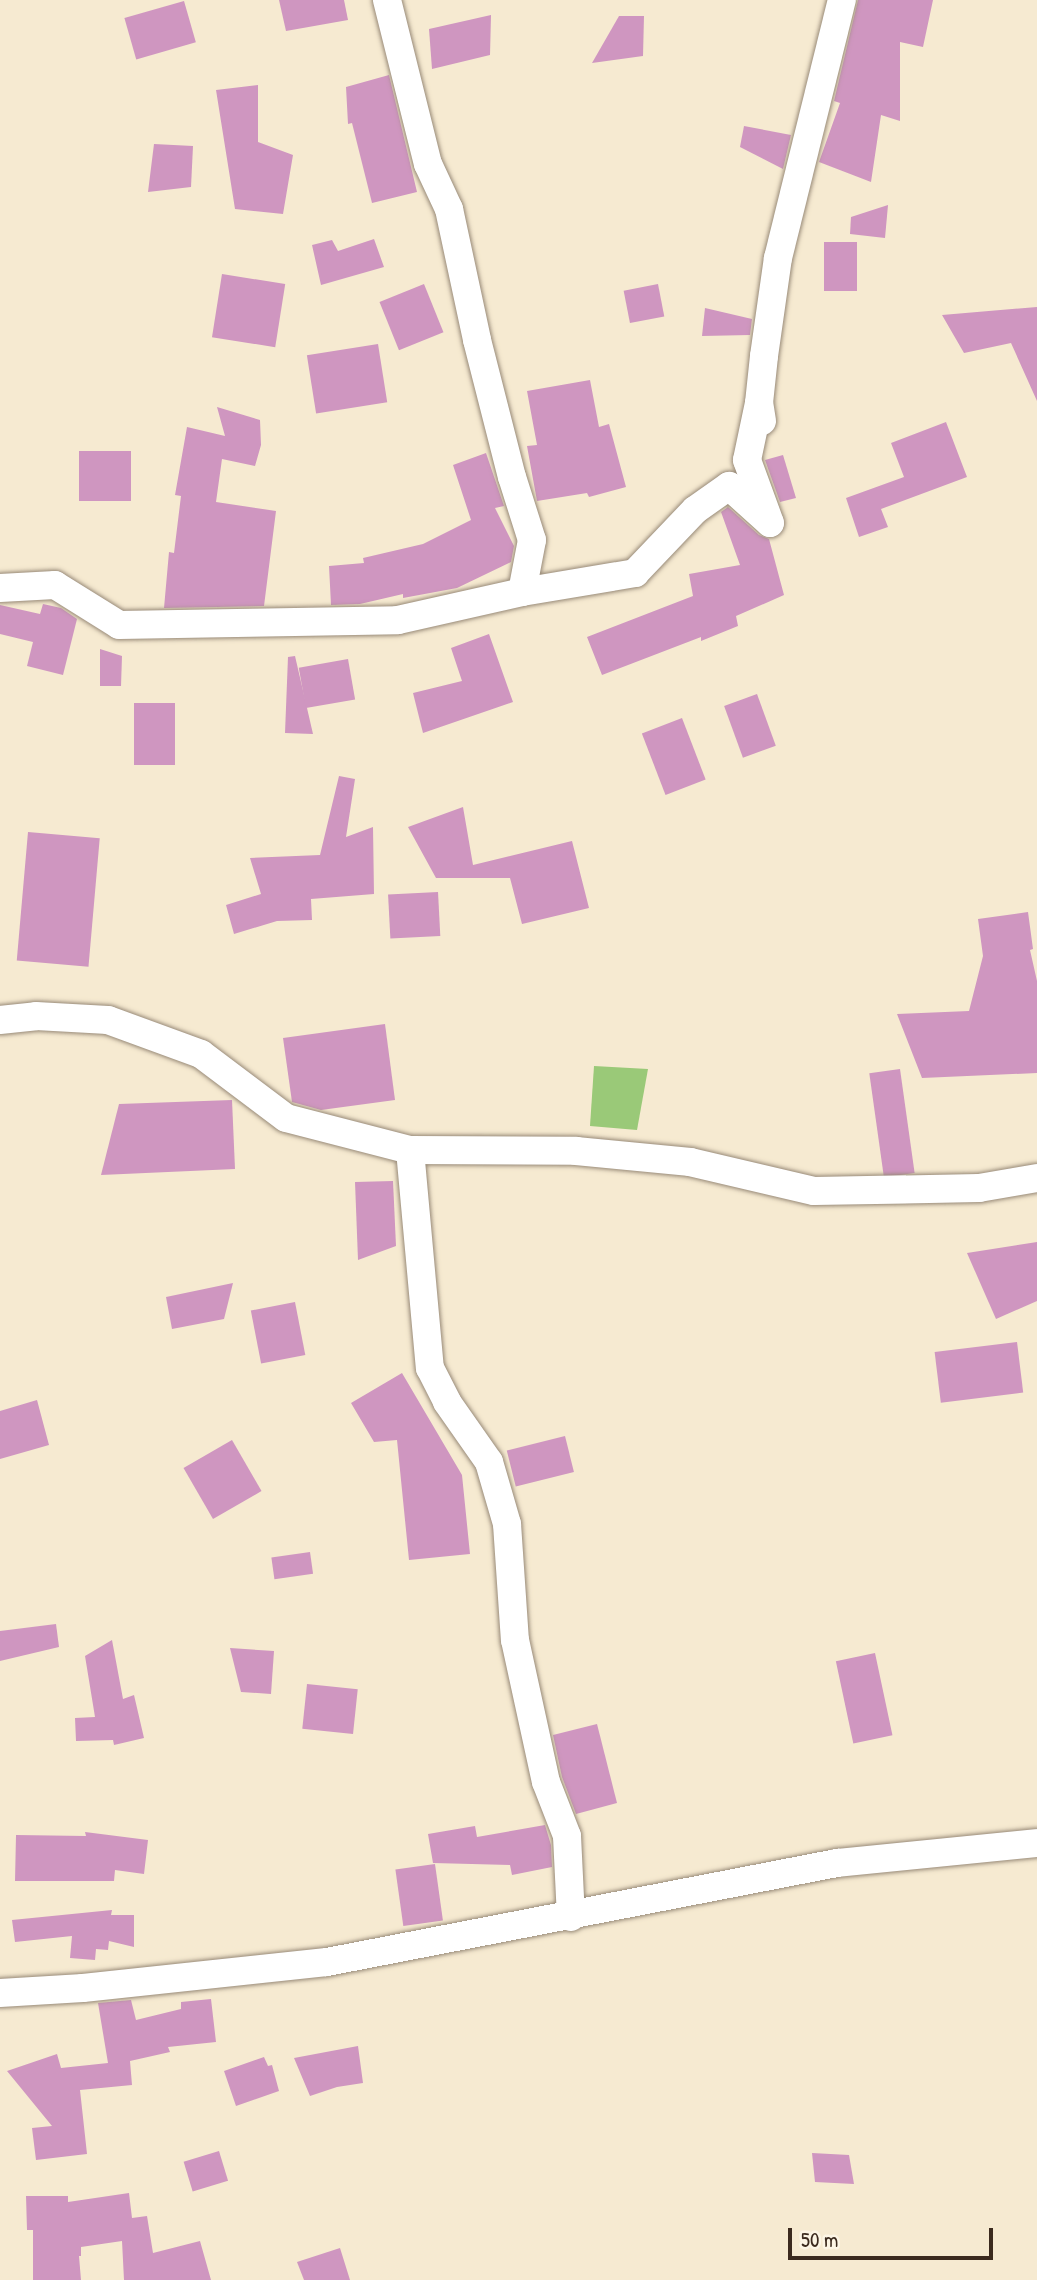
<!DOCTYPE html>
<style>
body{margin:0}
#map{position:relative;width:1037px;height:2280px;overflow:hidden;background:#f6ead1;font-family:"Patrick Hand",sans-serif}
div>[style]{position:absolute}
[style*='--x']{left:calc(var(--x)*1px);top:calc(var(--y)*1px);width:calc(var(--w)*1px);rotate:calc(var(--a)*1deg)}
.green>*{inset:0;background:#9ac978}
.building>*{inset:0;background:#cf96c0;transform-origin:0 0}
.roads{filter:drop-shadow(0 0 2px #988a78) drop-shadow(0 0 2px #988a78)}
.minor>*{height:28px;margin:-14px;padding:0 14px;transform-origin:14px;border-radius:14px;background:#fff}
span{translate:-50% -50%;white-space:nowrap;text-align:center;line-height:1.15;-webkit-text-stroke:5px #fcf5e5;paint-order:stroke}
.scale{position:absolute;left:788px;top:2228px;width:205px;height:32px;box-sizing:border-box;border:4px solid #3b2a1e;border-top:0;padding-left:9px;font-size:21px;line-height:24px;white-space:nowrap;color:#3b2a1e;-webkit-text-stroke:5px #fcf5e5;paint-order:stroke}
</style>
<div id="map">
<div class="green">
<div style="clip-path:polygon(594px 1066px,648px 1069px,637px 1130px,590px 1126px)"></div>
</div>
<div class="building">
<div style="clip-path:polygon(279px 0,344px 0,348px 20px,286px 31px)"></div>
<div style="clip-path:polygon(858px 0,933px 0,923px 47px,900px 42px,900px 121px,881px 115px,871px 182px,819px 162px,840px 103px,834px 101px)"></div>
<div style="left:184px;top:1px;width:43px;height:62px;rotate:74deg"></div>
<div style="clip-path:polygon(491px 15px,490px 55px,432px 69px,429px 29px)"></div>
<div style="clip-path:polygon(619px 16px,644px 16px,643px 56px,592px 63px)"></div>
<div style="clip-path:polygon(389px 75px,417px 192px,372px 203px,352px 123px,348px 124px,346px 87px)"></div>
<div style="clip-path:polygon(258px 85px,258px 142px,293px 155px,283px 214px,235px 209px,216px 90px)"></div>
<div style="clip-path:polygon(744px 126px,791px 135px,783px 169px,740px 147px)"></div>
<div style="clip-path:polygon(154px 144px,193px 146px,191px 187px,148px 192px)"></div>
<div style="clip-path:polygon(888px 205px,885px 238px,850px 234px,851px 217px)"></div>
<div style="clip-path:polygon(374px 239px,384px 267px,321px 285px,312px 245px,332px 240px,338px 251px)"></div>
<div style="left:824px;top:242px;width:33px;height:49px"></div>
<div style="left:222px;top:274px;width:64px;height:64px;rotate:9deg"></div>
<div style="left:424px;top:284px;width:52px;height:48px;rotate:68deg"></div>
<div style="left:658px;top:284px;width:33px;height:35px;rotate:79deg"></div>
<div style="clip-path:polygon(1037px 307px,1037px 401px,1011px 343px,964px 353px,942px 315px)"></div>
<div style="clip-path:polygon(705px 308px,752px 319px,750px 335px,702px 336px)"></div>
<div style="left:378px;top:344px;width:59px;height:72px;rotate:81deg"></div>
<div style="clip-path:polygon(590px 380px,599px 427px,609px 424px,626px 487px,589px 497px,587px 493px,537px 501px,527px 446px,537px 445px,527px 391px)"></div>
<div style="clip-path:polygon(217px 407px,260px 420px,261px 445px,255px 466px,222px 459px,216px 502px,276px 511px,264px 606px,164px 608px,169px 552px,174px 553px,181px 496px,175px 495px,187px 427px,225px 436px)"></div>
<div style="clip-path:polygon(946px 422px,967px 477px,881px 509px,888px 527px,859px 537px,846px 498px,904px 477px,891px 443px)"></div>
<div style="left:79px;top:451px;width:52px;height:50px"></div>
<div style="clip-path:polygon(486px 453px,504px 506px,495px 508px,514px 546px,511px 562px,457px 588px,403px 598px,403px 594px,360px 604px,331px 605px,329px 566px,364px 563px,363px 558px,423px 544px,471px 520px,453px 465px)"></div>
<div style="clip-path:polygon(783px 455px,796px 498px,780px 502px,765px 460px)"></div>
<div style="clip-path:polygon(728px 507px,759px 535px,769px 539px,784px 595px,736px 616px,738px 626px,701px 641px,701px 637px,602px 675px,587px 637px,693px 596px,689px 574px,740px 565px,721px 512px)"></div>
<div style="clip-path:polygon(43px 604px,61px 608px,77px 619px,63px 675px,27px 666px,33px 642px,0 634px,0 605px,40px 614px)"></div>
<div style="clip-path:polygon(489px 634px,513px 702px,423px 733px,413px 693px,462px 681px,451px 648px)"></div>
<div style="clip-path:polygon(100px 649px,122px 656px,121px 686px,100px 686px)"></div>
<div style="clip-path:polygon(295px 656px,313px 734px,285px 733px,288px 657px)"></div>
<div style="left:348px;top:659px;width:41px;height:50px;rotate:80deg"></div>
<div style="left:757px;top:694px;width:55px;height:35px;rotate:70deg"></div>
<div style="left:134px;top:703px;width:41px;height:62px"></div>
<div style="left:682px;top:718px;width:66px;height:43px;rotate:69deg"></div>
<div style="clip-path:polygon(339px 776px,355px 779px,346px 837px,373px 827px,374px 894px,311px 899px,312px 920px,277px 921px,234px 934px,226px 905px,261px 894px,250px 858px,320px 855px)"></div>
<div style="clip-path:polygon(463px 807px,473px 865px,572px 841px,589px 908px,522px 924px,510px 878px,436px 878px,408px 827px)"></div>
<div style="left:28px;top:832px;width:72px;height:129px;rotate:5deg"></div>
<div style="left:438px;top:892px;width:44px;height:50px;rotate:87deg"></div>
<div style="clip-path:polygon(1028px 912px,1033px 949px,1030px 950px,1037px 981px,1037px 1073px,922px 1078px,897px 1014px,969px 1011px,983px 956px,978px 919px)"></div>
<div style="clip-path:polygon(385px 1024px,395px 1100px,321px 1110px,292px 1102px,283px 1038px)"></div>
<div style="left:900px;top:1069px;width:105px;height:31px;rotate:82deg"></div>
<div style="clip-path:polygon(232px 1100px,235px 1169px,101px 1175px,119px 1104px)"></div>
<div style="clip-path:polygon(393px 1181px,396px 1246px,358px 1260px,355px 1182px)"></div>
<div style="clip-path:polygon(1037px 1242px,1037px 1301px,996px 1319px,967px 1253px)"></div>
<div style="clip-path:polygon(233px 1283px,224px 1319px,172px 1329px,166px 1297px)"></div>
<div style="left:295px;top:1302px;width:54px;height:45px;rotate:79deg"></div>
<div style="left:1017px;top:1342px;width:51px;height:83px;rotate:83deg"></div>
<div style="clip-path:polygon(402px 1373px,462px 1475px,470px 1554px,409px 1560px,397px 1440px,374px 1442px,351px 1403px)"></div>
<div style="clip-path:polygon(37px 1400px,49px 1445px,0 1459px,0 1411px)"></div>
<div style="left:565px;top:1436px;width:37px;height:60px;rotate:76deg"></div>
<div style="left:232px;top:1440px;width:59px;height:56px;rotate:60deg"></div>
<div style="left:310px;top:1552px;width:22px;height:39px;rotate:82deg"></div>
<div style="clip-path:polygon(56px 1624px,59px 1647px,0 1661px,0 1631px)"></div>
<div style="clip-path:polygon(112px 1640px,123px 1699px,134px 1695px,144px 1738px,114px 1745px,113px 1740px,76px 1741px,75px 1718px,95px 1717px,85px 1656px)"></div>
<div style="clip-path:polygon(230px 1648px,274px 1651px,271px 1694px,241px 1692px)"></div>
<div style="left:875px;top:1653px;width:84px;height:40px;rotate:78deg"></div>
<div style="left:307px;top:1684px;width:51px;height:45px;rotate:6deg"></div>
<div style="clip-path:polygon(597px 1724px,617px 1803px,576px 1814px,562px 1777px,553px 1735px)"></div>
<div style="clip-path:polygon(545px 1825px,551px 1845px,552px 1867px,512px 1875px,510px 1865px,433px 1863px,428px 1834px,475px 1826px,477px 1837px)"></div>
<div style="clip-path:polygon(85px 1832px,148px 1840px,144px 1874px,115px 1870px,114px 1881px,15px 1881px,16px 1835px,86px 1836px)"></div>
<div style="left:435px;top:1864px;width:57px;height:40px;rotate:82deg"></div>
<div style="clip-path:polygon(112px 1910px,111px 1915px,134px 1915px,134px 1947px,109px 1941px,108px 1950px,96px 1949px,95px 1960px,70px 1958px,72px 1936px,15px 1942px,12px 1920px)"></div>
<div style="clip-path:polygon(211px 1999px,216px 2042px,168px 2047px,170px 2052px,130px 2061px,132px 2085px,80px 2090px,87px 2154px,36px 2160px,32px 2128px,52px 2126px,7px 2071px,57px 2054px,61px 2068px,108px 2063px,98px 2003px,131px 2000px,136px 2020px,181px 2009px,181px 2002px)"></div>
<div style="clip-path:polygon(358px 2046px,363px 2083px,337px 2087px,310px 2096px,294px 2058px)"></div>
<div style="clip-path:polygon(264px 2057px,268px 2066px,272px 2065px,279px 2091px,236px 2106px,224px 2071px)"></div>
<div style="left:219px;top:2151px;width:31px;height:37px;rotate:73deg"></div>
<div style="clip-path:polygon(812px 2153px,849px 2155px,854px 2184px,815px 2182px)"></div>
<div style="clip-path:polygon(129px 2193px,132px 2218px,147px 2216px,153px 2253px,200px 2241px,211px 2280px,124px 2280px,122px 2241px,81px 2247px,81px 2256px,79px 2256px,81px 2280px,33px 2280px,33px 2230px,27px 2230px,26px 2196px,68px 2196px,68px 2202px)"></div>
<div style="clip-path:polygon(340px 2248px,350px 2280px,304px 2280px,297px 2262px)"></div>
</div>
<div class="roads">
<div class="minor">
<div style="--x:387;--y:0;--w:169;--a:76"></div>
<div style="--x:428;--y:164;--w:50;--a:65"></div>
<div style="--x:449;--y:209;--w:134;--a:77.9"></div>
<div style="--x:477;--y:340;--w:141;--a:75.7"></div>
<div style="--x:512;--y:477;--w:66;--a:72.4"></div>
<div style="--x:532;--y:540;--w:53;--a:100.9"></div>
<div style="--x:762;--y:421;--w:18;--a:-99"></div>
<div style="--x:759;--y:403;--w:47;--a:-83.9"></div>
<div style="--x:764;--y:356;--w:99;--a:-81.9"></div>
<div style="--x:778;--y:258;--w:266;--a:-76.1"></div>
<div style="--x:0;--y:588;--w:55;--a:-3.1"></div>
<div style="--x:55;--y:585;--w:75;--a:32"></div>
<div style="--x:119;--y:625;--w:279;--a:-1"></div>
<div style="--x:398;--y:620;--w:127;--a:-12.7"></div>
<div style="--x:522;--y:592;--w:115;--a:-9.5"></div>
<div style="--x:635;--y:573;--w:87;--a:-46.4"></div>
<div style="--x:695;--y:510;--w:42;--a:-35.2"></div>
<div style="--x:729;--y:486;--w:55;--a:42.1"></div>
<div style="--x:770;--y:523;--w:67;--a:-110.1"></div>
<div style="--x:747;--y:460;--w:58;--a:-78.1"></div>
<div style="--x:0;--y:1020;--w:36;--a:-6"></div>
<div style="--x:36;--y:1016;--w:72;--a:3.2"></div>
<div style="--x:108;--y:1020;--w:99;--a:20.1"></div>
<div style="--x:201;--y:1054;--w:106;--a:37"></div>
<div style="--x:286;--y:1118;--w:128;--a:14.5"></div>
<div style="--x:410;--y:1150;--w:166;--a:0.3"></div>
<div style="--x:576;--y:1151;--w:115;--a:5.5"></div>
<div style="--x:690;--y:1162;--w:127;--a:13.2"></div>
<div style="--x:814;--y:1191;--w:165;--a:-1"></div>
<div style="--x:979;--y:1188;--w:59;--a:-9.8"></div>
<div style="--x:410;--y:1150;--w:219;--a:84.8"></div>
<div style="--x:430;--y:1368;--w:38;--a:63"></div>
<div style="--x:447;--y:1402;--w:73;--a:55"></div>
<div style="--x:489;--y:1462;--w:65;--a:73.8"></div>
<div style="--x:507;--y:1524;--w:116;--a:86.1"></div>
<div style="--x:515;--y:1640;--w:145;--a:77.7"></div>
<div style="--x:546;--y:1782;--w:58;--a:68.7"></div>
<div style="--x:567;--y:1836;--w:81;--a:87.2"></div>
<div style="--x:0;--y:1993;--w:83;--a:-3.4"></div>
<div style="--x:83;--y:1988;--w:245;--a:-6.1"></div>
<div style="--x:327;--y:1962;--w:520;--a:-10.99"></div>
<div style="--x:837;--y:1863;--w:201;--a:-5.7"></div>
</div>
</div>
<div class="scale">50 m</div>
</div>
